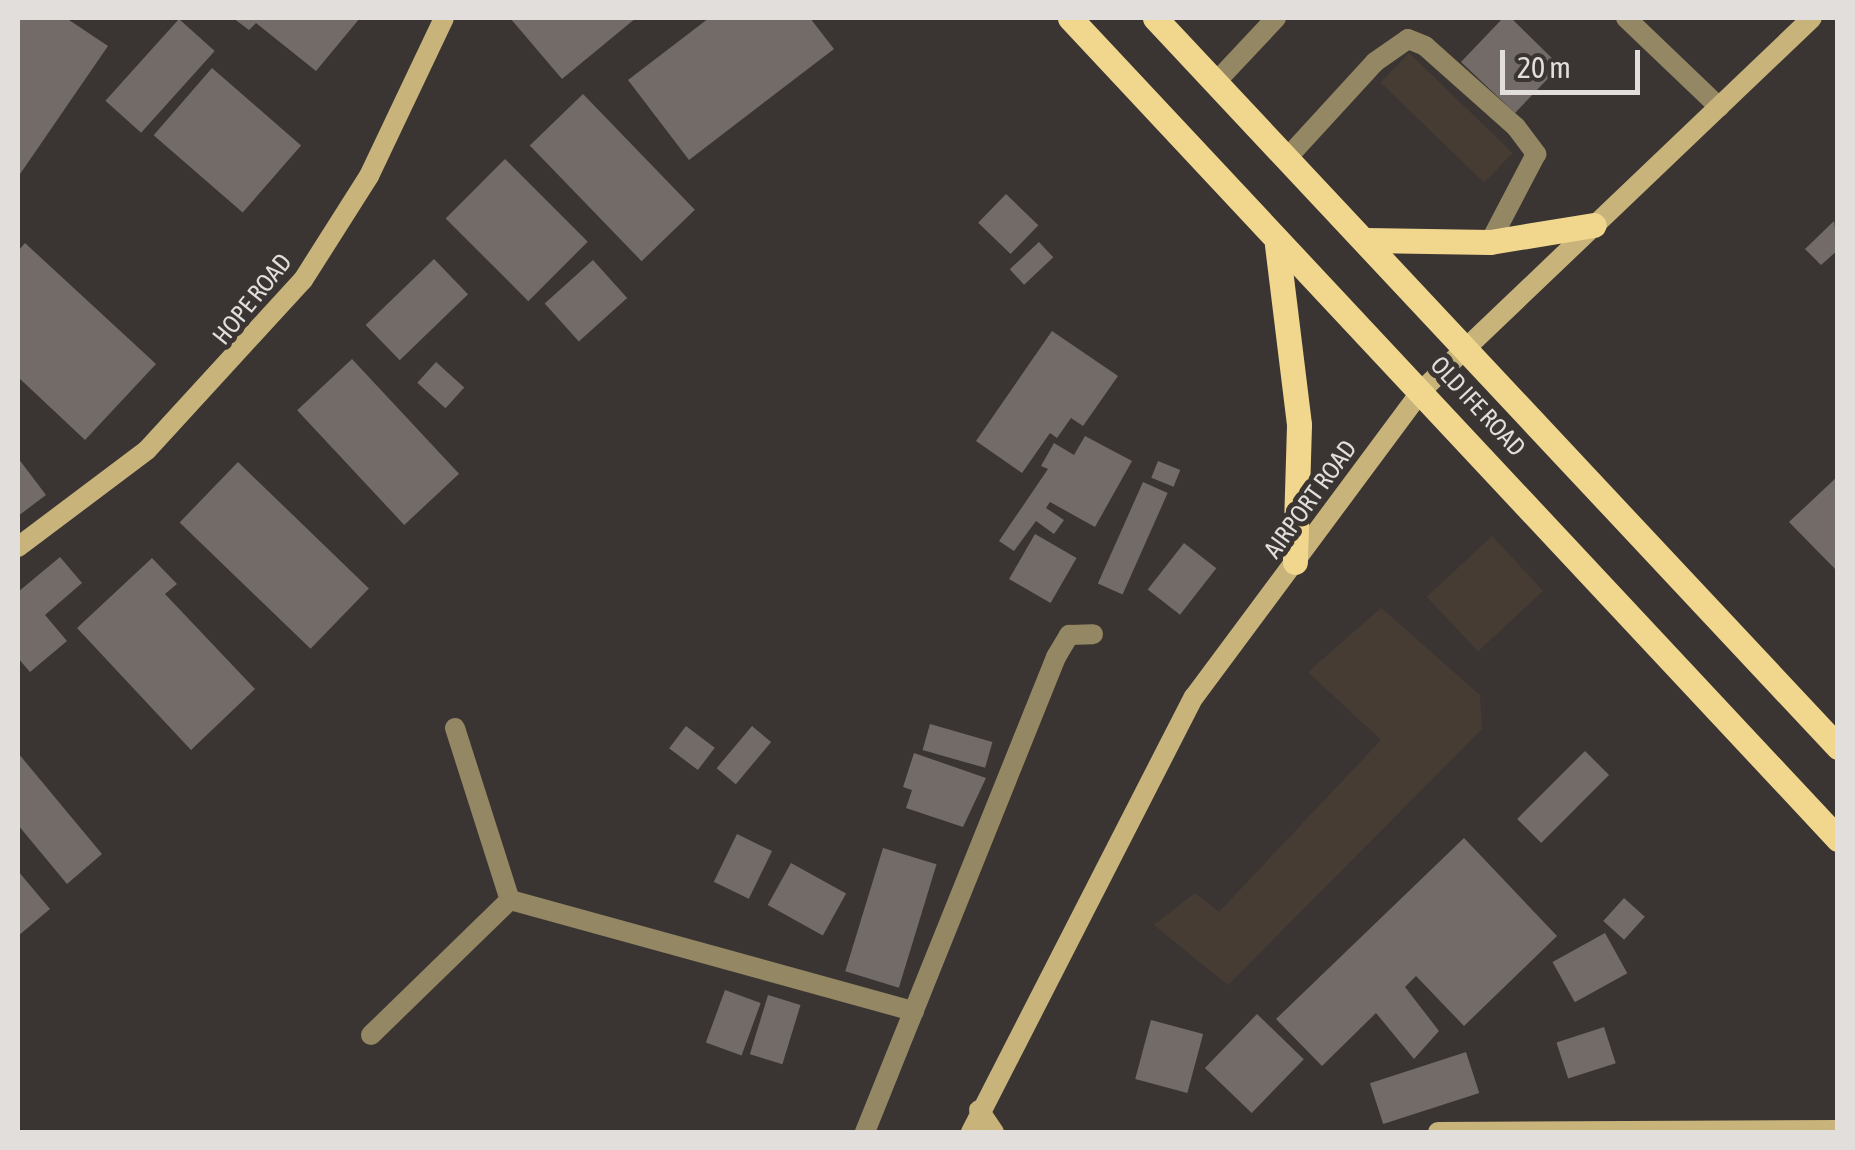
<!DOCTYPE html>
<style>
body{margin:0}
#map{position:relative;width:1855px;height:1150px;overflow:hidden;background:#3a3532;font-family:"Asap Condensed",sans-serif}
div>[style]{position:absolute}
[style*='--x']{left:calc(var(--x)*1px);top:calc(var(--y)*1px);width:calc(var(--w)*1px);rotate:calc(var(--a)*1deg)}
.built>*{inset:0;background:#463c34;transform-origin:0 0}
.building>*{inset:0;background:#726b68;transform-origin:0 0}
.lane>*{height:20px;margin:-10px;padding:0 10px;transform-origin:10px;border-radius:10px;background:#948764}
.secondary>*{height:20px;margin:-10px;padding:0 10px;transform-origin:10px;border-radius:10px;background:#c8b47b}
.primary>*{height:25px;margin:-12.5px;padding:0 12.5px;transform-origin:12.5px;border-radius:12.5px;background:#f1d78d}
span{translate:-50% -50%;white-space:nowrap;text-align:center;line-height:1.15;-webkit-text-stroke:10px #3a3532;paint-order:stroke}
.street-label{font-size:25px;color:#e1dedc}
.frame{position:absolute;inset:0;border:20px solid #e1dedc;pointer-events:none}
.scale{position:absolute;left:1500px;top:50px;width:140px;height:45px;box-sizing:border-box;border:5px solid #e1dedc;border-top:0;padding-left:12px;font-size:30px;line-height:35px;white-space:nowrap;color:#e1dedc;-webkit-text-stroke:8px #3a3532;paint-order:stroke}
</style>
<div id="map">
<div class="built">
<div style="left:1409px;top:53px;width:144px;height:41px;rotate:44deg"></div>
<div style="left:1492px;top:536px;width:75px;height:89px;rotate:47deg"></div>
<div style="clip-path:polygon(1381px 608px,1480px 695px,1482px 729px,1228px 985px,1154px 925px,1195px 893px,1219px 912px,1381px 740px,1308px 672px)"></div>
</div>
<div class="building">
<div style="clip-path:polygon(18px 18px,66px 18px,108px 46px,18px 177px)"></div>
<div style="clip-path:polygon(233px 18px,360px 18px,316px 71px,256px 23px,249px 30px)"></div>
<div style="clip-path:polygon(510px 18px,636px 18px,562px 79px)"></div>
<div style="clip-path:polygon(709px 18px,810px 18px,834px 49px,689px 160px,628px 80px)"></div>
<div style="clip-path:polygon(1503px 18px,1511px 18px,1560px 66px,1515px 113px,1461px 62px)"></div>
<div style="left:179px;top:19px;width:48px;height:110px;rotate:42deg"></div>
<div style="left:212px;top:68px;width:118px;height:89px;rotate:41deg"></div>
<div style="left:583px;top:94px;width:161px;height:74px;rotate:46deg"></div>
<div style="left:505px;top:159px;width:117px;height:84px;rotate:45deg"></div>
<div style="left:1006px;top:194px;width:45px;height:40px;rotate:44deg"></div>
<div style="clip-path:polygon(1834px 221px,1838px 250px,1821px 265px,1805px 249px)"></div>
<div style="left:1039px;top:242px;width:21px;height:40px;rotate:47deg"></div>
<div style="clip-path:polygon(25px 243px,156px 364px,85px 440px,18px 377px,18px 251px)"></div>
<div style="left:434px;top:259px;width:49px;height:95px;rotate:46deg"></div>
<div style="left:593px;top:260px;width:51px;height:65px;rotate:48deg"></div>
<div style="clip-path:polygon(1052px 331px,1118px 376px,1083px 426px,1071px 418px,1057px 438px,1050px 433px,1022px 473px,976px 441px)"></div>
<div style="left:352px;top:359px;width:157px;height:75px;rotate:47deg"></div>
<div style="left:436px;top:362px;width:38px;height:28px;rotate:42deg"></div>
<div style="clip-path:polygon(1085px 436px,1132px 461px,1095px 527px,1050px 502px,1046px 508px,1064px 520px,1054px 534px,1036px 521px,1014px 551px,999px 541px,1048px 469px,1041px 466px,1054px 443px,1074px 455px)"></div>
<div style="clip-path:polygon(18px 458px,46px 495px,18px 516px)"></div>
<div style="left:1158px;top:461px;width:24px;height:18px;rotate:22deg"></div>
<div style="left:238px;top:462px;width:182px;height:84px;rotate:44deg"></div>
<div style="clip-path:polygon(1838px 476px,1838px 572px,1789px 522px)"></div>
<div style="left:1143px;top:482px;width:27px;height:111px;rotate:24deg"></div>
<div style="left:1035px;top:534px;width:48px;height:52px;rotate:30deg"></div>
<div style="left:1184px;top:543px;width:41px;height:59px;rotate:38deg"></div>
<div style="clip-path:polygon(60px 557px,82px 583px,45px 615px,67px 641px,30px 672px,18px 658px,18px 592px)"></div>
<div style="clip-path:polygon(152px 558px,177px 584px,165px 594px,255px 689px,191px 750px,77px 628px)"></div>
<div style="left:930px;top:724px;width:65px;height:27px;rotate:16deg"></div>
<div style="left:686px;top:726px;width:36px;height:28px;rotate:37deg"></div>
<div style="left:752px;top:726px;width:25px;height:55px;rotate:40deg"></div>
<div style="left:1585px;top:751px;width:34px;height:96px;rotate:45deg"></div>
<div style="clip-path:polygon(18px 753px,102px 854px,67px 884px,18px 825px)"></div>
<div style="clip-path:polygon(914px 753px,986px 778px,963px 827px,906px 808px,912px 790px,903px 787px)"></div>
<div style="left:737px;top:834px;width:39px;height:53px;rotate:26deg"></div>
<div style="clip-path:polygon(1464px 838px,1557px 936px,1464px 1026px,1416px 976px,1405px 987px,1439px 1031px,1414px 1059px,1376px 1013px,1322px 1066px,1276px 1019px)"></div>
<div style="left:883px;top:848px;width:56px;height:129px;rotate:17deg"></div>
<div style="left:791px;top:863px;width:63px;height:48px;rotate:29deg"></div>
<div style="clip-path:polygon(18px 871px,50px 909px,18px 936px)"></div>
<div style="left:1624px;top:898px;width:28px;height:31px;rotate:42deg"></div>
<div style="left:1605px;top:933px;width:46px;height:60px;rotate:61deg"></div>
<div style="left:725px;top:990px;width:38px;height:56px;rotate:20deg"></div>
<div style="left:768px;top:995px;width:34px;height:62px;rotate:17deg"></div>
<div style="left:1257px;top:1014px;width:65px;height:75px;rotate:44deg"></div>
<div style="left:1151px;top:1020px;width:54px;height:61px;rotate:15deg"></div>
<div style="left:1604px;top:1027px;width:38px;height:50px;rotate:72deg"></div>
<div style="left:1466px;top:1052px;width:43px;height:101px;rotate:72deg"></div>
</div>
<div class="lane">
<div style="--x:1626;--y:18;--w:129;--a:43.7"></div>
<div style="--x:1215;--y:83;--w:89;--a:-46.8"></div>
<div style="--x:1287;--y:158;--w:130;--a:-47.5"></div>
<div style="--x:1375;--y:62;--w:40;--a:-34.9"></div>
<div style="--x:1408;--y:39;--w:18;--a:22"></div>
<div style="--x:1425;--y:46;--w:122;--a:41.7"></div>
<div style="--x:1516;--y:127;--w:34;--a:53"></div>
<div style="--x:1536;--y:154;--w:99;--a:117.6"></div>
<div style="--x:455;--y:728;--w:181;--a:72.3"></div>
<div style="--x:371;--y:1035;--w:194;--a:-44.2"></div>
<div style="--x:510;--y:900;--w:419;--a:15.4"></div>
<div style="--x:865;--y:1132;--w:512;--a:-68.09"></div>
<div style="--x:1056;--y:657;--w:26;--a:-59"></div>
<div style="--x:1069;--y:635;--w:24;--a:-2"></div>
</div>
<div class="secondary">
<div style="--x:18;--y:547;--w:161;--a:-36.9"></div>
<div style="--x:147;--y:450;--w:231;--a:-47.5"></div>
<div style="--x:303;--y:280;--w:123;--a:-57.6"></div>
<div style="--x:369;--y:176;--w:175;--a:-64.6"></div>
<div style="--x:979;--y:1110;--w:27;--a:56"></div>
<div style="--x:971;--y:1132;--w:489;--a:-62.9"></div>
<div style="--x:1194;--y:697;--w:381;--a:-53.4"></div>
<div style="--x:1421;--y:391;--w:540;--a:-43.65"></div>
<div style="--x:1438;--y:1132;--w:400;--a:-0.3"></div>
</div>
<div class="primary">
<div style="--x:1070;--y:18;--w:1124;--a:46.91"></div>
<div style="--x:1155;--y:18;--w:999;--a:46.87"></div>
<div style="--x:1366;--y:240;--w:124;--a:0.9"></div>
<div style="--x:1490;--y:242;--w:105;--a:-9.3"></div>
<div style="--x:1277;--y:245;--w:181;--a:83"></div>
<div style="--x:1299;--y:425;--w:137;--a:91.7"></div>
</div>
<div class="street-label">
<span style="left:252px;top:299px;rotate:-51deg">HOPE ROAD</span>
<span style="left:1478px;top:406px;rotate:47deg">OLD IFE ROAD</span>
<span style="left:1310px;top:499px;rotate:-54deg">AIRPORT ROAD</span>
</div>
<div class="frame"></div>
<div class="scale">20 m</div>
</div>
